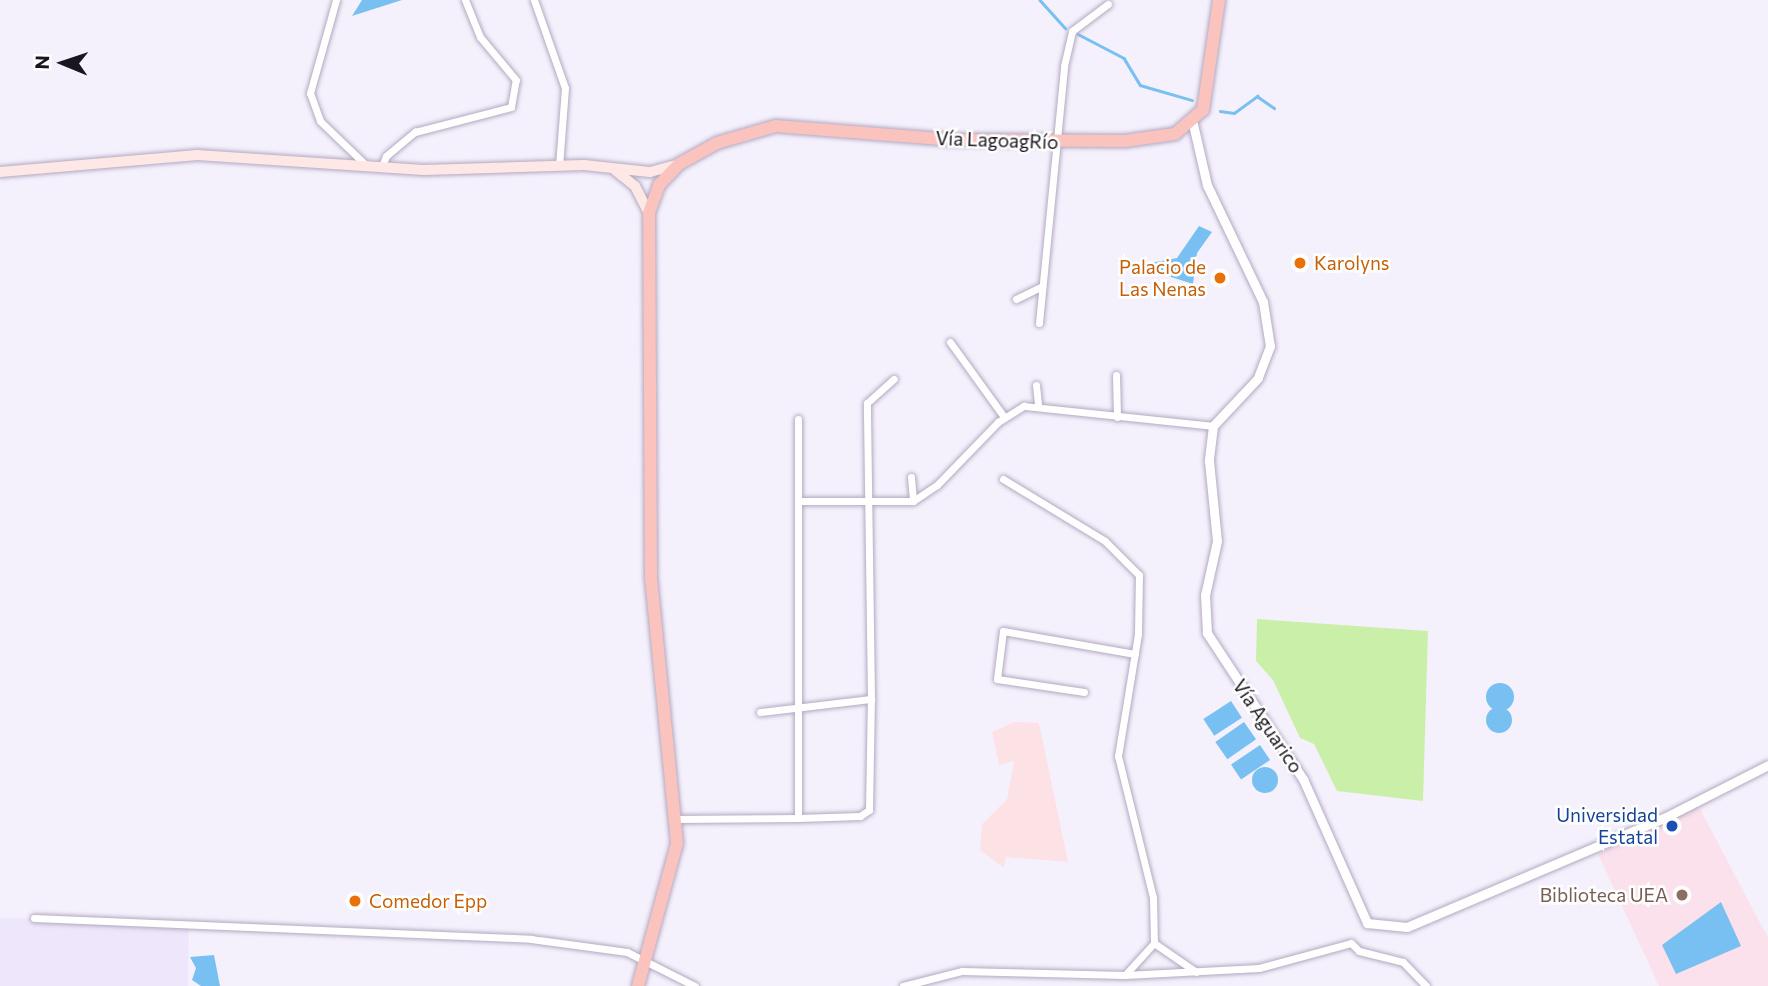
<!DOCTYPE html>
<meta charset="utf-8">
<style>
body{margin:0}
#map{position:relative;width:1768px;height:986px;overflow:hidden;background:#f5f1fc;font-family:Commissioner,sans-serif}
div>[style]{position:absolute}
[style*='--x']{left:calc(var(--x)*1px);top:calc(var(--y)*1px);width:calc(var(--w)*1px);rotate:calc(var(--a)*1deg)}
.built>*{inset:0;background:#eee6fb;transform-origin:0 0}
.industrial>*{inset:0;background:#fce1e5}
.education>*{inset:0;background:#fae1eb}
.green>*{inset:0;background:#caefa8}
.water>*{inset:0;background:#78c0f2;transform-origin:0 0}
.round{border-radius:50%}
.stream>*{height:2.5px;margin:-1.25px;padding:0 1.25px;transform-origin:1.25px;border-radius:1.25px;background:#78c0f2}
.roads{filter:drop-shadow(0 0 2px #b3a9c2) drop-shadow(0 0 2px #b3a9c2)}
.minor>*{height:7px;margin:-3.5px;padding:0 3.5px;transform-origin:3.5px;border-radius:3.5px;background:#fff}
.tertiary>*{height:9px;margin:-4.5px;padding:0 4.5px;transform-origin:4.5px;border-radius:4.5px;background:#fff}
.secondary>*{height:10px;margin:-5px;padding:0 5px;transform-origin:5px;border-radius:5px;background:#fde8e6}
.trunk>*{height:12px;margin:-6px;padding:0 6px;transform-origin:6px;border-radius:6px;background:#fac3be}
.dots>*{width:19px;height:19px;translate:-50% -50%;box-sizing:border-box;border:4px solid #fff;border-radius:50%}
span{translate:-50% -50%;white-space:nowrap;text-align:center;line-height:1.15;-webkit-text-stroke:5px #fff;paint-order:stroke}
.street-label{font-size:19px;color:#1a161f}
.food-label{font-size:19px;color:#c56008}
.left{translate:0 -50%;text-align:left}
.right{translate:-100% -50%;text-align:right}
.transit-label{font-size:19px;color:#164399}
.education-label{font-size:19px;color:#785e54}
.north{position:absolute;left:28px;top:28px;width:70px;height:70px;-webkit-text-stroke:5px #fff;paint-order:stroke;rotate:272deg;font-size:19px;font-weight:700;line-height:28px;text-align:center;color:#1a161f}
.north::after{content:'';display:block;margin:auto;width:24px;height:32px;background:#1a161f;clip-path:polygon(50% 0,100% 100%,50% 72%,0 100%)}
</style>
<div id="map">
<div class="built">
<div style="left:0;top:918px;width:189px;height:68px;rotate:1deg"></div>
</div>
<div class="industrial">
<div style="clip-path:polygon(1015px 722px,1039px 723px,1068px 862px,1006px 857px,1004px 868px,980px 850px,982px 824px,1007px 799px,1014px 761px,999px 765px,992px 732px)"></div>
</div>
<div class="education">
<div style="clip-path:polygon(1699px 807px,1768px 938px,1768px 986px,1659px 986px,1598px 854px)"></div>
</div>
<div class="green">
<div style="clip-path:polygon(1257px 619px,1428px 631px,1423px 801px,1337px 791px,1314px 744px,1300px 738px,1273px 680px,1256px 661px)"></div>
</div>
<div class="water">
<div style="clip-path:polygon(362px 0,402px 0,352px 16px)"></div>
<div style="clip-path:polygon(1199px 226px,1212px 232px,1197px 253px,1193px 284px,1149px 270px,1145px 264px,1177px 258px)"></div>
<div class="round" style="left:1486px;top:683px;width:28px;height:28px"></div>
<div style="left:1231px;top:701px;width:20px;height:33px;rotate:57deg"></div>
<div class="round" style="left:1486px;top:707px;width:26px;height:26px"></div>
<div style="left:1244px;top:722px;width:21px;height:35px;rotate:55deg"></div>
<div style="left:1260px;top:745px;width:18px;height:35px;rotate:56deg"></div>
<div class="round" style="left:1252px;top:767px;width:26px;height:26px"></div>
<div style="clip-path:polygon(1721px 902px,1741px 946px,1676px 974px,1662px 945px)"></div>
<div style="clip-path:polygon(214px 955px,220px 986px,201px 986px,192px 980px,196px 968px,190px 957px)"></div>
</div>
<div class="stream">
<div style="--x:1040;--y:0;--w:38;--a:48"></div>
<div style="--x:1078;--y:34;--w:52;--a:27.6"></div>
<div style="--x:1124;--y:58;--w:31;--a:59"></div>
<div style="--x:1140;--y:85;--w:54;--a:16.1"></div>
<div style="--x:1220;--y:111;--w:14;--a:8"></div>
<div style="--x:1234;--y:113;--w:29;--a:-36"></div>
<div style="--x:1257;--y:96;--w:21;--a:35"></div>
</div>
<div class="roads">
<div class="minor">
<div style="--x:336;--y:0;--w:97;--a:105.6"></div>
<div style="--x:310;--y:93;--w:30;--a:70"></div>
<div style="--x:320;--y:121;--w:66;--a:43.8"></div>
<div style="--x:534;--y:0;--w:93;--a:70.6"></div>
<div style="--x:565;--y:88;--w:78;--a:94.4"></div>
<div style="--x:381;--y:168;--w:13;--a:-67"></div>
<div style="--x:386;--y:156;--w:38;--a:-40"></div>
<div style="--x:415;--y:132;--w:99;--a:-14.6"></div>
<div style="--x:511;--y:107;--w:27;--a:-80"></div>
<div style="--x:516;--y:80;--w:56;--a:-129.9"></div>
<div style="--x:480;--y:37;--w:40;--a:-112"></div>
<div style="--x:1016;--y:299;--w:28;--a:-26"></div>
<div style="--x:1039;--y:323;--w:258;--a:-84.4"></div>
<div style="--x:1064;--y:66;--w:36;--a:-77"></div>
<div style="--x:1072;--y:31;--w:45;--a:-36.9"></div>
<div style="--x:950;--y:342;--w:92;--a:54.2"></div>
<div style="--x:1116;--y:375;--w:42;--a:88.6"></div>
<div style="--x:1036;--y:385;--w:19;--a:84"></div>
<div style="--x:911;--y:477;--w:24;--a:85"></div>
<div style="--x:1003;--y:479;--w:119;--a:31.3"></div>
<div style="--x:1105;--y:541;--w:48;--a:45"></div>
<div style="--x:1139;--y:575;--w:59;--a:91"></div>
<div style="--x:1138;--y:634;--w:124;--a:99.3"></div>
<div style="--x:1118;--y:756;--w:145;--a:76.1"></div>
<div style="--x:1153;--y:897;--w:46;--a:88.8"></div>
<div style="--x:1154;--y:943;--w:43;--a:132.2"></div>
<div style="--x:799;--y:501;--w:114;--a:0"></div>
<div style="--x:913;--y:501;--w:29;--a:-34"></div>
<div style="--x:937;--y:485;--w:88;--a:-45.9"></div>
<div style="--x:998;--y:422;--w:31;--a:-32"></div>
<div style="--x:1024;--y:406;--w:190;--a:6"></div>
<div style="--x:1084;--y:692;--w:88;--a:-171.5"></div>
<div style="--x:997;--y:679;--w:48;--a:-82.9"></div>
<div style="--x:1003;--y:631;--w:134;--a:9.9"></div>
<div style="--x:760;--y:712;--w:112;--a:-6.7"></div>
<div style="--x:871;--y:699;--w:296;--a:-90.8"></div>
<div style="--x:867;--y:403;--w:36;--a:-42"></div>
<div style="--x:798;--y:818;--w:62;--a:-1.8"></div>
<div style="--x:860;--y:816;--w:11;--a:-34"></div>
<div style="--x:869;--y:810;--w:111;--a:-89"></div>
<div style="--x:677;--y:819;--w:121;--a:-0.5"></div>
<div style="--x:798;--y:818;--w:399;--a:-90"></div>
<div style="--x:34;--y:918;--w:497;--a:2.4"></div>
<div style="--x:531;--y:939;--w:97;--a:7.7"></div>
<div style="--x:627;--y:952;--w:76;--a:26.6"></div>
<div style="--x:1154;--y:943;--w:51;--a:34.6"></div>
<div style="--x:903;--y:986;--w:61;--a:-14.3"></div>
<div style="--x:962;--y:971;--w:163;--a:1.4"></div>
<div style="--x:1125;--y:975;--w:134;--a:-3"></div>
<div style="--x:1259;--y:968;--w:95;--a:-15.2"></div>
<div style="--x:1351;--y:943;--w:11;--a:45"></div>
<div style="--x:1359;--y:951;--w:45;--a:14"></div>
<div style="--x:1403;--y:962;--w:33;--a:46"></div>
</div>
<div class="tertiary">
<div style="--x:1193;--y:124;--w:63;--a:77.1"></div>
<div style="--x:1207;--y:185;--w:130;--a:64.4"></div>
<div style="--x:1263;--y:302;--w:45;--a:81"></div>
<div style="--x:1270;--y:346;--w:34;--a:111"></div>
<div style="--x:1258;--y:378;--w:66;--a:133.2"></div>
<div style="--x:1213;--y:426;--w:35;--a:97"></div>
<div style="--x:1209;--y:461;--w:80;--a:84.3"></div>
<div style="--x:1217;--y:541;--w:55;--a:102.5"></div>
<div style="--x:1205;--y:595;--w:38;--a:87"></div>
<div style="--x:1207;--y:633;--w:175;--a:56.7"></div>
<div style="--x:1303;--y:779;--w:158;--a:66"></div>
<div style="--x:1367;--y:923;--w:40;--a:5.7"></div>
<div style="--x:1407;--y:927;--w:281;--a:-23"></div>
<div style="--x:1666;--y:817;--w:114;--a:-27"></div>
</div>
<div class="secondary">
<div style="--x:615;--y:170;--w:26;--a:39"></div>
<div style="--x:635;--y:186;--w:30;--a:63"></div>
<div style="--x:0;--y:172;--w:198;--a:-4.9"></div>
<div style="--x:197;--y:155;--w:227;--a:3.8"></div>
<div style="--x:424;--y:170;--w:160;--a:-1.8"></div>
<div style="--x:584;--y:165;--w:66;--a:6.1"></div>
<div style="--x:650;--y:172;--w:27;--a:-15"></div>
</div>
<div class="trunk">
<div style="--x:638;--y:986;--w:148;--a:-74.7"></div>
<div style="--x:677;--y:843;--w:265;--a:-95.6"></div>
<div style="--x:651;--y:579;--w:366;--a:-90.3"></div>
<div style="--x:649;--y:213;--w:30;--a:-70"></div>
<div style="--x:659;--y:185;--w:29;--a:-46"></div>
<div style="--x:679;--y:164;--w:43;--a:-28.9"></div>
<div style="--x:717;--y:143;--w:61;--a:-16.1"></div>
<div style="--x:776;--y:126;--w:178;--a:4.5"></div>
<div style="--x:953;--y:140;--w:172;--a:0.3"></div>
<div style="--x:1125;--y:141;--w:50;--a:-8"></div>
<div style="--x:1175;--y:134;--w:37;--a:-41"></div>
<div style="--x:1203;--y:110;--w:111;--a:-81.7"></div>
</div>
</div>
<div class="dots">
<div style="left:1300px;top:263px;background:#e8710a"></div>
<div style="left:1220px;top:278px;background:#e8710a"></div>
<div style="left:1672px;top:826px;background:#1a4fb4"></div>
<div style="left:1682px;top:895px;background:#8d6e63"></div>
<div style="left:355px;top:901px;background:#e8710a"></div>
</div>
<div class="street-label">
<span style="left:997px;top:140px;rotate:2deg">Vía LagoagRío</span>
<span style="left:1268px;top:726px;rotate:56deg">Vía Aguarico</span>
</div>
<div class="food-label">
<span class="left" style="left:1314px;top:263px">Karolyns</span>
<span class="right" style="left:1206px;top:278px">Palacio de<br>Las Nenas</span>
<span class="left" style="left:369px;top:901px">Comedor Epp</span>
</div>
<div class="transit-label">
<span class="right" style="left:1658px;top:826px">Universidad<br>Estatal</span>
</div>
<div class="education-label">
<span class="right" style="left:1668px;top:895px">Biblioteca UEA</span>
</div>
<div class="north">N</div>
</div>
